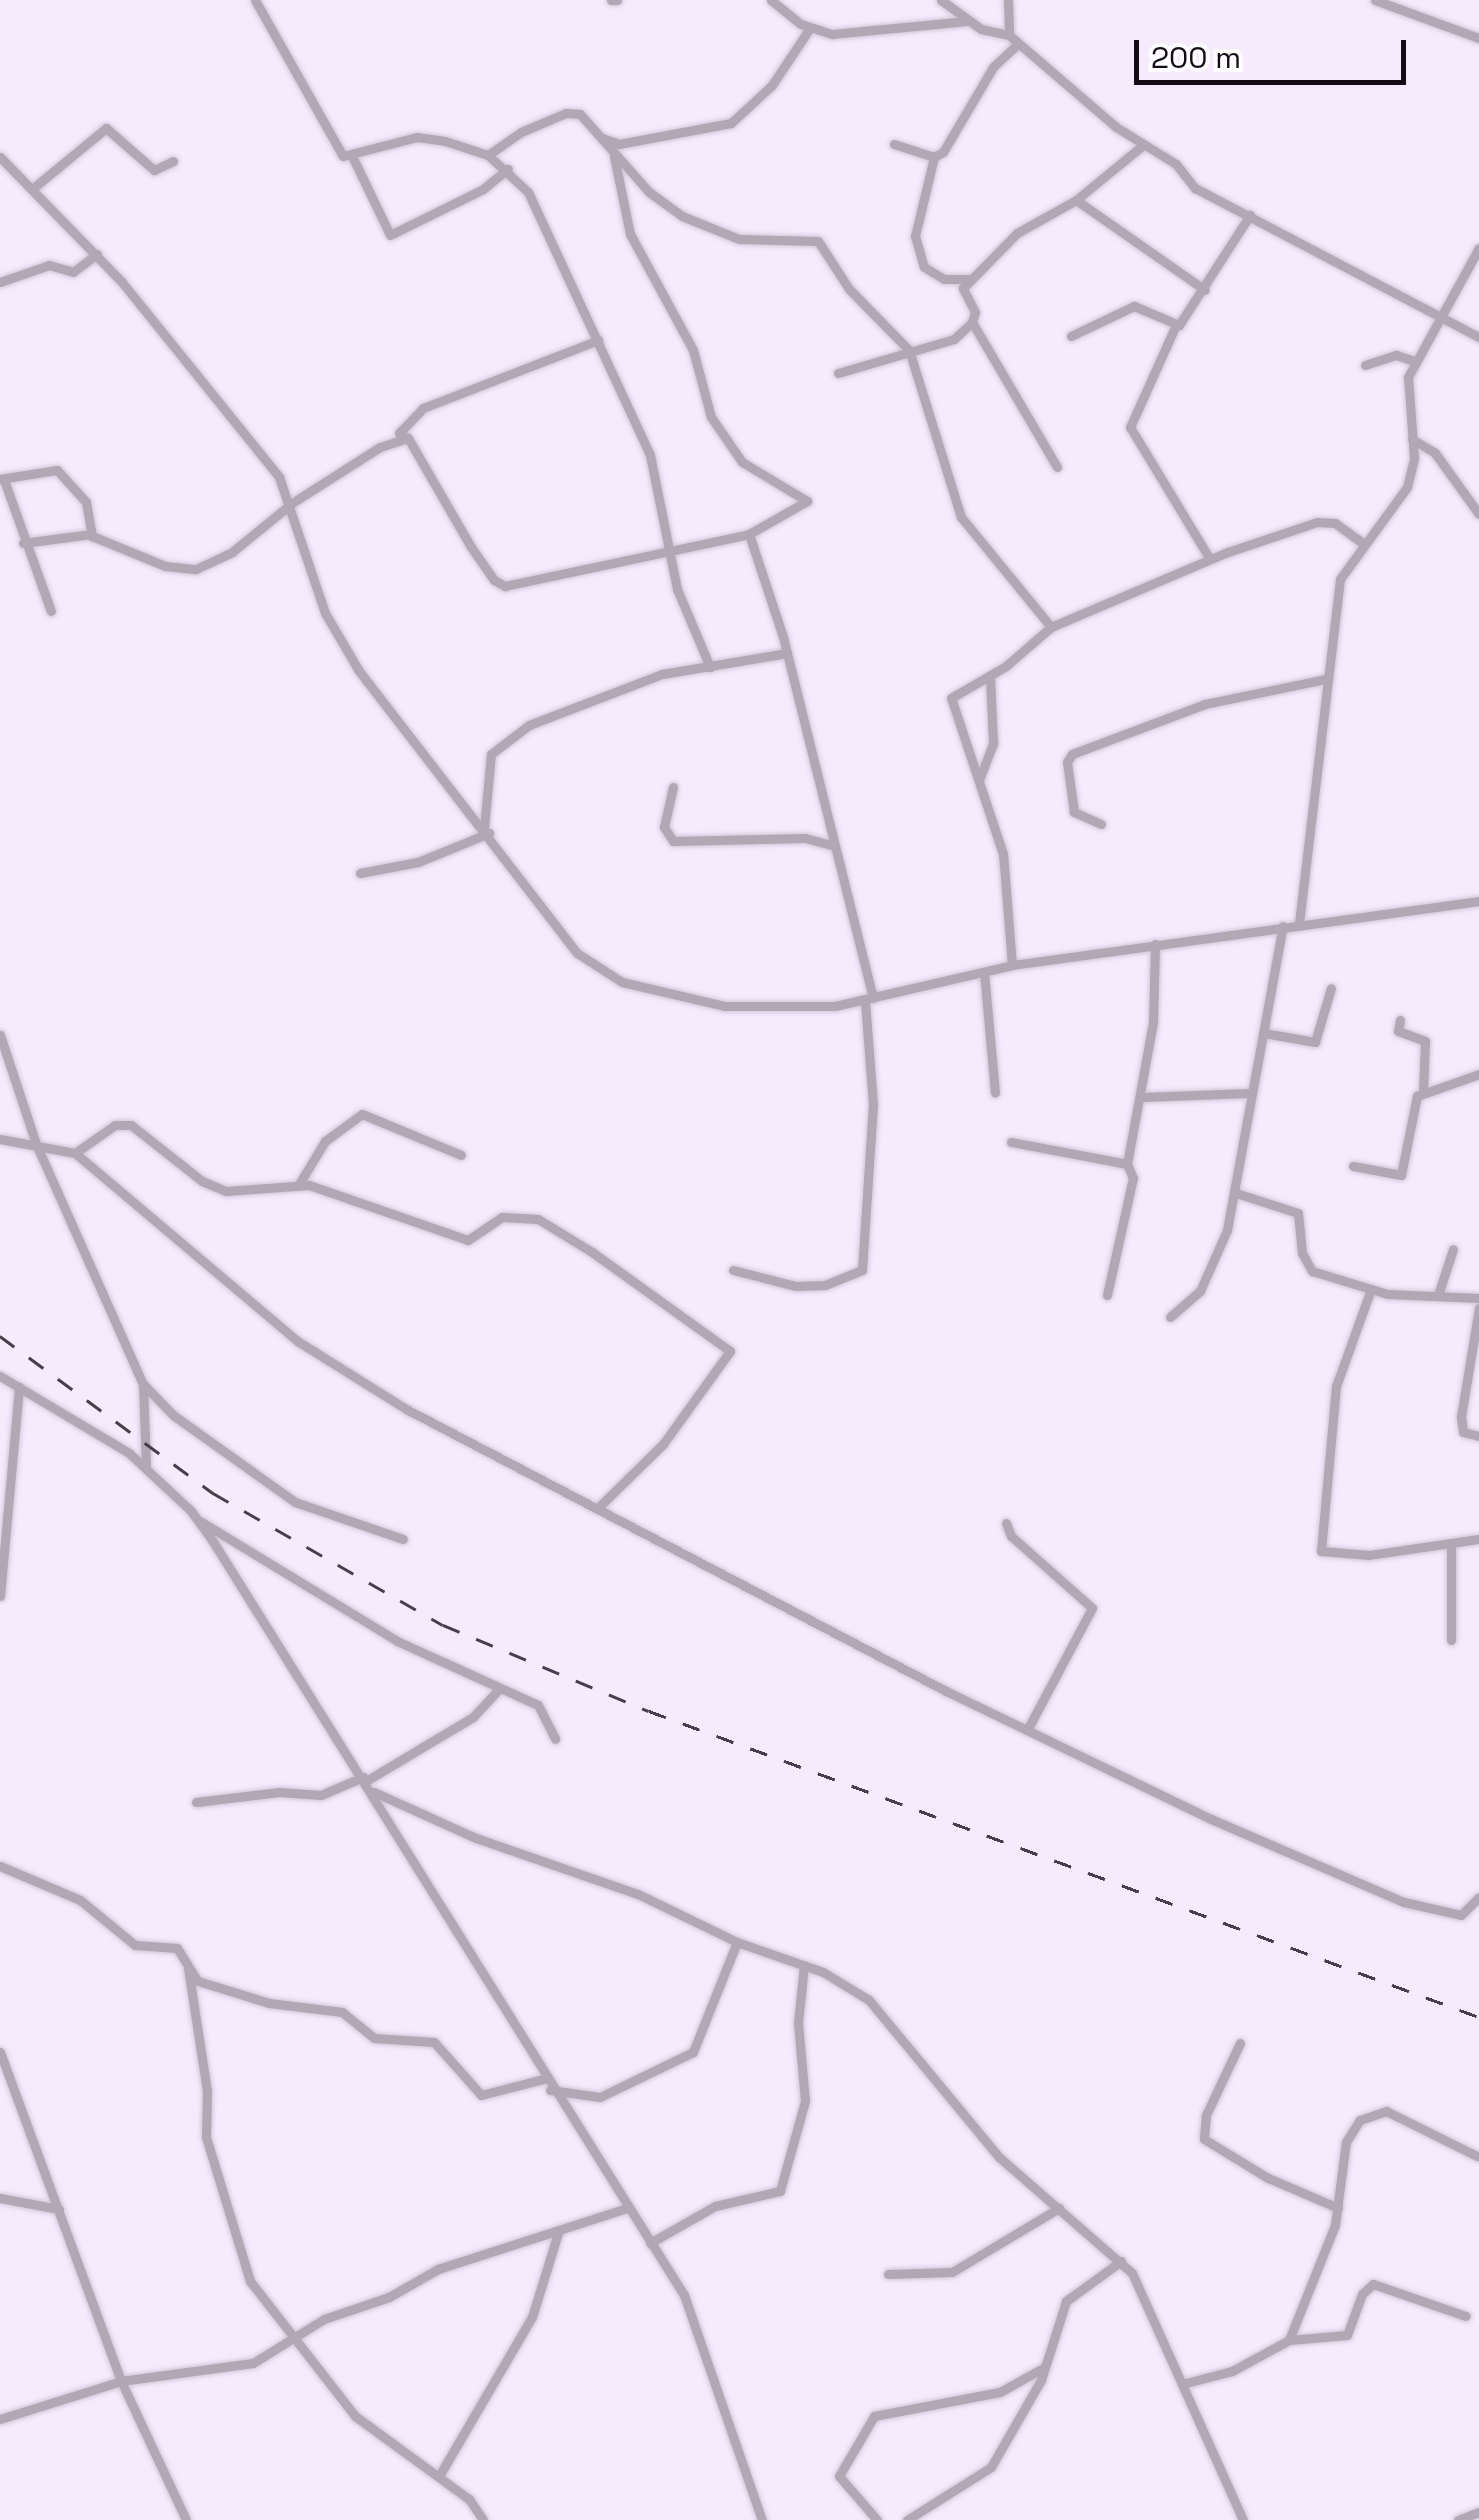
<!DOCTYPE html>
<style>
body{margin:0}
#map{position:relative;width:1479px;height:2520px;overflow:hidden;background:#f6eafd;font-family:"Space Grotesk",sans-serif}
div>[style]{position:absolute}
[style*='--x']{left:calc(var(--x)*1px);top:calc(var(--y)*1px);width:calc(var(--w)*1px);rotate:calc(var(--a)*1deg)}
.roads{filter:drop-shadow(0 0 2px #d2c6d8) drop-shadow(0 0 2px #d2c6d8)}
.street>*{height:9px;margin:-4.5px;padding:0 4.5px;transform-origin:4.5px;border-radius:4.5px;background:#b0a8b5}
.rail>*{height:2.5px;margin-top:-1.25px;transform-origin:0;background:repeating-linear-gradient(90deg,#463e4a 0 18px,transparent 0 36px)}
span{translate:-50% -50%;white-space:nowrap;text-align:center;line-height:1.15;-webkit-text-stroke:9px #fdfdfd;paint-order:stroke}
.scale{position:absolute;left:1134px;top:40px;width:272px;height:45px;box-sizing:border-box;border:5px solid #130c16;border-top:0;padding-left:12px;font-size:30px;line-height:35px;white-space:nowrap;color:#130c16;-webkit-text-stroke:8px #fdfdfd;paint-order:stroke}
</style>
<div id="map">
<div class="roads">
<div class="street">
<div style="--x:255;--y:0;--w:179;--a:60.6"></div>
<div style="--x:343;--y:156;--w:76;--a:-14.4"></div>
<div style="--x:417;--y:137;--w:28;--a:8"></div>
<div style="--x:445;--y:141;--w:45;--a:18"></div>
<div style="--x:488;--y:155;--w:54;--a:42.8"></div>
<div style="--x:528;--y:192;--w:290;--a:65.1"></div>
<div style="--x:650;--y:455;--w:137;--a:78.6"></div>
<div style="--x:677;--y:589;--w:85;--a:67.1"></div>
<div style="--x:611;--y:0;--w:6;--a:0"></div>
<div style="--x:771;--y:0;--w:38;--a:39"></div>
<div style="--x:801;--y:24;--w:33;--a:18"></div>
<div style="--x:832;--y:34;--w:136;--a:-5.5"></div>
<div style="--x:941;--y:0;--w:49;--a:35.9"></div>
<div style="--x:981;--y:29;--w:29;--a:12"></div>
<div style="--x:1009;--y:35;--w:141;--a:40.7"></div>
<div style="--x:1116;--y:127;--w:70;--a:31.7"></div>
<div style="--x:1176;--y:164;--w:31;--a:52"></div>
<div style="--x:1195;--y:188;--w:321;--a:27.7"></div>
<div style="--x:1008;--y:0;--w:35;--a:88"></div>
<div style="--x:1375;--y:0;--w:111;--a:20.1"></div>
<div style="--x:602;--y:138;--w:18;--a:19"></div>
<div style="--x:619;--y:144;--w:114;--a:-10.6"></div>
<div style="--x:731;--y:123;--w:56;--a:-42.8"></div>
<div style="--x:772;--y:85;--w:69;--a:-56.3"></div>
<div style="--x:894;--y:144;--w:42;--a:18"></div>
<div style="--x:934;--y:157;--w:10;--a:-29"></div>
<div style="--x:943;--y:152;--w:99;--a:-59.5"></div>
<div style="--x:993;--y:67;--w:33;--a:-43"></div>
<div style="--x:488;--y:155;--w:40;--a:-34.9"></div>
<div style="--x:521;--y:132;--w:49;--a:-22.9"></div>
<div style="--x:566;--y:113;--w:14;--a:4"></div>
<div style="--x:580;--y:114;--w:104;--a:48.5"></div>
<div style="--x:649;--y:192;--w:41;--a:36"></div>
<div style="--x:682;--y:216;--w:61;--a:22"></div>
<div style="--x:739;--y:239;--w:79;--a:1.5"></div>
<div style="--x:818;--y:241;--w:57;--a:57.1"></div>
<div style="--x:849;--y:289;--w:86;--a:45.5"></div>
<div style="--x:909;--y:350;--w:175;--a:72.7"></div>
<div style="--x:961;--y:517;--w:142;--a:50.7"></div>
<div style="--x:614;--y:156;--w:80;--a:78.4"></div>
<div style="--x:630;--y:234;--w:132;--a:61.5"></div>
<div style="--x:693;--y:350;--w:69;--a:75"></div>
<div style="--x:711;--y:417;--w:55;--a:55.4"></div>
<div style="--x:742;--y:462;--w:76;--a:31"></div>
<div style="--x:0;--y:157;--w:173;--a:45.7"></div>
<div style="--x:121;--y:281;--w:252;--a:51.1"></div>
<div style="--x:279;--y:477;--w:144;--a:71.3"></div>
<div style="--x:325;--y:613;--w:67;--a:59.6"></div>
<div style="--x:359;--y:671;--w:356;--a:52.3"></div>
<div style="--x:577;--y:953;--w:54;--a:32.8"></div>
<div style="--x:622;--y:982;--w:105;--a:13.2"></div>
<div style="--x:724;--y:1006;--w:111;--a:0"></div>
<div style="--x:835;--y:1006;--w:182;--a:-13"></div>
<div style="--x:1012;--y:965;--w:471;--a:-7.8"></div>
<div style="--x:934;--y:157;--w:81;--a:103.5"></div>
<div style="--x:915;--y:236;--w:32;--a:74"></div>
<div style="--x:924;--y:267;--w:23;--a:31"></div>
<div style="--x:944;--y:279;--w:25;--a:0"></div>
<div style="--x:353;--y:158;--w:85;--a:64.3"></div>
<div style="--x:390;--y:235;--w:104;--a:-26.3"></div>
<div style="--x:483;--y:189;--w:32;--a:-39"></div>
<div style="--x:32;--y:189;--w:96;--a:-39.5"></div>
<div style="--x:106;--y:128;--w:64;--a:41.2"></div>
<div style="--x:154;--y:170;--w:21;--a:-25"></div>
<div style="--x:1076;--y:200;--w:157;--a:34.9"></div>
<div style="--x:0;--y:282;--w:52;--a:-19.1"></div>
<div style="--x:49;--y:265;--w:25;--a:16"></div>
<div style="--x:73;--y:272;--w:30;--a:-37"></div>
<div style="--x:1175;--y:327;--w:110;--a:114.2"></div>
<div style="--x:1130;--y:427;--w:154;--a:58.8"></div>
<div style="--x:1071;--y:336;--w:70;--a:-25.5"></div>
<div style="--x:1134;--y:306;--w:49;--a:22.9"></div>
<div style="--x:1179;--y:325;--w:131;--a:-57.2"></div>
<div style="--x:1365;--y:365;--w:33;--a:-18"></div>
<div style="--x:1396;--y:355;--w:19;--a:18"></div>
<div style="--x:838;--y:373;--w:121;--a:-16.3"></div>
<div style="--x:954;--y:339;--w:25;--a:-43"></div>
<div style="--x:408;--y:438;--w:126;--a:60"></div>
<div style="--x:471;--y:547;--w:40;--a:55.1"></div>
<div style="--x:494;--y:580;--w:13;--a:29"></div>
<div style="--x:505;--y:586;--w:249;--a:-12"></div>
<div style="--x:749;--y:534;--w:67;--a:-29.6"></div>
<div style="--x:1412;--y:439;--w:27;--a:31"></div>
<div style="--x:1435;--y:453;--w:75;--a:54.2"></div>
<div style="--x:1057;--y:467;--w:168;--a:-120.4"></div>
<div style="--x:972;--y:322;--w:10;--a:-73"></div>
<div style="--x:975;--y:312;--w:27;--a:-117"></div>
<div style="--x:963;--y:288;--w:77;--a:-45.5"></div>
<div style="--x:1017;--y:233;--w:68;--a:-29.2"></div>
<div style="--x:1076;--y:200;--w:87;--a:-39.4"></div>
<div style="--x:0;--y:479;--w:58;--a:-9"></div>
<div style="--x:57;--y:470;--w:43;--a:47.8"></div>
<div style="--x:86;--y:502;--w:35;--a:80"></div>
<div style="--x:92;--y:536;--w:79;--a:22.3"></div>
<div style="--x:165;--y:566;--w:31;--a:6"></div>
<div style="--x:196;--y:569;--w:40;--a:-25"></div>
<div style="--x:232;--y:552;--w:77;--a:-39.2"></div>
<div style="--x:292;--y:503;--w:104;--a:-32.5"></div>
<div style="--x:380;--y:447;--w:29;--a:-18"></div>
<div style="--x:408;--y:438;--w:10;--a:-151"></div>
<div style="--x:399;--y:433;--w:35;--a:-46"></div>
<div style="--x:423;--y:408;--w:188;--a:-21.2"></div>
<div style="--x:4;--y:480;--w:139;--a:70.3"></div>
<div style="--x:749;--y:534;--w:108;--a:71.7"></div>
<div style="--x:783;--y:637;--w:372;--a:76"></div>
<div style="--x:23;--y:543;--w:69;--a:-7.5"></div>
<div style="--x:979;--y:780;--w:40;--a:-69"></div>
<div style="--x:993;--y:743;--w:67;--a:-92.6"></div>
<div style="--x:673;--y:787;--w:41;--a:102.7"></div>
<div style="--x:664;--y:827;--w:17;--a:57"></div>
<div style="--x:673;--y:841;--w:132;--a:-1.3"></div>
<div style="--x:805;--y:838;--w:27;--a:15"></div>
<div style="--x:1101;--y:824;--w:30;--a:-156"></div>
<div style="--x:1074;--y:812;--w:50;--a:-98"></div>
<div style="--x:1067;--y:762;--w:9;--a:-58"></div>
<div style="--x:1072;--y:754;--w:142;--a:-20.6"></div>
<div style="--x:1205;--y:704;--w:124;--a:-11.7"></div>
<div style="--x:484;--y:828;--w:74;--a:-84.6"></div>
<div style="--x:491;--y:754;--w:48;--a:-37.3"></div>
<div style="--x:529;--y:725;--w:142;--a:-21"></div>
<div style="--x:662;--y:674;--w:127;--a:-9.5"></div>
<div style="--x:360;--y:873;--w:59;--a:-10.7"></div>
<div style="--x:418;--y:862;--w:77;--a:-22.2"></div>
<div style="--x:1299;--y:923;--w:346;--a:-83.2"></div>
<div style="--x:1340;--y:579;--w:114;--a:-53.9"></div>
<div style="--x:1407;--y:487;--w:30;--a:-76"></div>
<div style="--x:1414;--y:458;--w:81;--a:-94.2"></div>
<div style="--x:1408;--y:377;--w:147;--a:-61.2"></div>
<div style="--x:1012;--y:965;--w:111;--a:-94.6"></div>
<div style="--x:1003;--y:854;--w:164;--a:-108.4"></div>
<div style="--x:951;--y:698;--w:64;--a:-30.2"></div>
<div style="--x:1006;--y:666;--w:60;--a:-40.9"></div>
<div style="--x:1051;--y:627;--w:192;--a:-23"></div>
<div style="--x:1228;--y:552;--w:94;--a:-18.6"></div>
<div style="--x:1317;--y:522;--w:18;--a:3"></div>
<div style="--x:1335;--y:523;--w:34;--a:36"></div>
<div style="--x:984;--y:972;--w:121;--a:84.8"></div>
<div style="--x:1400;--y:1020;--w:11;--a:100"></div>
<div style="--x:1398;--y:1031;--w:29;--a:20"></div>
<div style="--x:1425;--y:1041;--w:51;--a:92.2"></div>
<div style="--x:1264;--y:1033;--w:52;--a:10"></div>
<div style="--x:1315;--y:1042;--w:56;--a:-73.5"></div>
<div style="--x:0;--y:1035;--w:115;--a:71.7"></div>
<div style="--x:36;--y:1144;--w:263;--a:66"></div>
<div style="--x:143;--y:1384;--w:43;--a:45.9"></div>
<div style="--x:173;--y:1415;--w:150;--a:35.5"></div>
<div style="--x:295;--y:1502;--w:114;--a:18.9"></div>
<div style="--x:1141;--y:1097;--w:110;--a:-2.1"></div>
<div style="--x:0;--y:1139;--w:76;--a:10.6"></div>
<div style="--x:75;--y:1153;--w:293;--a:40.2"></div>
<div style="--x:299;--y:1342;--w:128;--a:32"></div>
<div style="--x:408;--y:1410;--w:607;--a:27.58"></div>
<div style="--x:946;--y:1691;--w:294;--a:25.8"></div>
<div style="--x:1211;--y:1819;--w:210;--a:23.3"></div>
<div style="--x:1404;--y:1902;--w:58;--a:12.8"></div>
<div style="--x:1461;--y:1915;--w:25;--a:-45"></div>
<div style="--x:1011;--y:1142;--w:118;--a:10.7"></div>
<div style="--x:1127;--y:1164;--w:144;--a:-79.6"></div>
<div style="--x:1153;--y:1022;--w:78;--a:-88.5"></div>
<div style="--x:75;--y:1153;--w:49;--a:-35"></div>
<div style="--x:115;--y:1125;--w:16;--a:0"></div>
<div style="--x:131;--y:1125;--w:90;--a:38.3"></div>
<div style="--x:202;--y:1181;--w:26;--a:23"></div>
<div style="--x:226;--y:1191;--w:83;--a:-4.1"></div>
<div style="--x:309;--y:1185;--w:168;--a:19.1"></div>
<div style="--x:468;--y:1240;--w:41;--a:-34.1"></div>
<div style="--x:502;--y:1217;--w:36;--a:3"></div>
<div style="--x:538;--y:1219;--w:63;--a:31.4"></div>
<div style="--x:592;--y:1252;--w:170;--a:35.7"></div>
<div style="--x:730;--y:1351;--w:115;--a:125.8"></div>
<div style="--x:663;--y:1444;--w:90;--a:135.5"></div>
<div style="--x:1353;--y:1166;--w:49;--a:10.6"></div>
<div style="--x:1401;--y:1175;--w:81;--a:-78.6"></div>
<div style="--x:1417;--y:1096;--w:66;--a:-19.5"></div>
<div style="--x:299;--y:1184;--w:50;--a:-58.8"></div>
<div style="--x:325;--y:1141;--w:46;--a:-36.1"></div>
<div style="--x:362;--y:1114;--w:107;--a:22.5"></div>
<div style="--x:1236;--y:1193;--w:65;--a:17.9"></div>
<div style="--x:1298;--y:1213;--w:40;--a:84.3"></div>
<div style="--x:1302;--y:1253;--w:21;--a:61"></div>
<div style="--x:1312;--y:1271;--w:78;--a:17"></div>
<div style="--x:1387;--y:1294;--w:92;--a:2.5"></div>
<div style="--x:733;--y:1270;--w:65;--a:14.3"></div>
<div style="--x:796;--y:1286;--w:29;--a:-2"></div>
<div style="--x:825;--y:1285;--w:40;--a:-22"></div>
<div style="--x:862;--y:1270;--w:165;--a:-86.2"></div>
<div style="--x:873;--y:1105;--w:105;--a:-94.4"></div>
<div style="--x:1371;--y:1289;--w:103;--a:109.8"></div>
<div style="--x:1336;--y:1386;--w:166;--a:95.2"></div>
<div style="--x:1321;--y:1551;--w:48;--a:4.8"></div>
<div style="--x:1369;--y:1555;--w:111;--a:-8.3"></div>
<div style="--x:1107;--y:1295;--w:120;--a:-77.5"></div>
<div style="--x:1133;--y:1178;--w:15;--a:-113"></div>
<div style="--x:1438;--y:1295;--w:48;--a:-71.9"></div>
<div style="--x:1479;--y:1308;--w:110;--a:99.4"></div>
<div style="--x:1461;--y:1417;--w:15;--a:82"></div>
<div style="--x:1463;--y:1432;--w:16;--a:14"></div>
<div style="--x:1170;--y:1317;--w:40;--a:-41"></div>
<div style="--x:1200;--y:1291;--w:67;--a:-66.1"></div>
<div style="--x:1227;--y:1230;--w:309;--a:-79.6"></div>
<div style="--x:0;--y:1376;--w:150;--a:30.8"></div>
<div style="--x:129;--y:1453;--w:85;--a:43.1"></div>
<div style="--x:191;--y:1511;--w:36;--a:54"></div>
<div style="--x:212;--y:1540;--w:890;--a:57.99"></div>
<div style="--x:684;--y:2295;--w:238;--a:70.9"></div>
<div style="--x:143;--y:1384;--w:83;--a:87.9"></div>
<div style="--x:200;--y:1521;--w:231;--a:31.3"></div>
<div style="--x:397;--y:1641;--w:155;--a:24.4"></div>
<div style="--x:538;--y:1705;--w:38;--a:63"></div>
<div style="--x:1006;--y:1523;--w:14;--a:69"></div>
<div style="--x:1011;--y:1536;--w:108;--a:41.6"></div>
<div style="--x:1092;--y:1608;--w:138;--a:118"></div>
<div style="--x:1451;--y:1544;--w:96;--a:90"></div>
<div style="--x:0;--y:1596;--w:210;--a:-84.8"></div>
<div style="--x:366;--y:1781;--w:125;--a:-30.9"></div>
<div style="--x:473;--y:1717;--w:37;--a:-47"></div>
<div style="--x:374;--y:1792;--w:112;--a:24.3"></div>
<div style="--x:476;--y:1838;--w:171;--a:19.1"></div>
<div style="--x:638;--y:1894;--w:110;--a:25.9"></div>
<div style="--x:737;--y:1942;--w:91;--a:19.2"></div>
<div style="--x:823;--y:1972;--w:54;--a:31.3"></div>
<div style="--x:869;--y:2000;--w:204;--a:50.4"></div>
<div style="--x:999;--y:2157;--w:176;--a:41.1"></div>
<div style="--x:1132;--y:2273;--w:271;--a:65.8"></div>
<div style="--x:196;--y:1802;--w:84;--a:-6.9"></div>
<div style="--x:279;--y:1792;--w:42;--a:4.1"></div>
<div style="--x:321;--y:1795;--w:46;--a:-23.2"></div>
<div style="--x:0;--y:1866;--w:87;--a:23"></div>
<div style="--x:80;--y:1900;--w:71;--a:39.3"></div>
<div style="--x:135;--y:1945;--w:42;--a:4.1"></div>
<div style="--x:177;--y:1948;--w:39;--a:58"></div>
<div style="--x:198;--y:1981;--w:74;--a:17.2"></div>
<div style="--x:269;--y:2003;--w:74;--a:7"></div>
<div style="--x:342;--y:2012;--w:41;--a:39.1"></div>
<div style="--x:374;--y:2038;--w:60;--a:3.8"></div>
<div style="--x:434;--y:2042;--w:71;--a:48.4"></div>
<div style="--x:481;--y:2095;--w:65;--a:-14.3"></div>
<div style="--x:188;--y:1968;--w:124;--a:81.2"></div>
<div style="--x:207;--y:2091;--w:46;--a:91.2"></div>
<div style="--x:206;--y:2137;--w:151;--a:73"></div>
<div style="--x:250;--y:2281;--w:171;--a:52.1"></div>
<div style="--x:355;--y:2416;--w:141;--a:36.1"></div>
<div style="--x:469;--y:2499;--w:25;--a:56"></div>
<div style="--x:1240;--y:2043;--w:80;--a:115.3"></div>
<div style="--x:1206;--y:2115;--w:24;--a:95"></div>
<div style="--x:1204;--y:2139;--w:75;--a:31.4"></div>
<div style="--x:1268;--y:2178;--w:76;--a:23.2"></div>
<div style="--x:0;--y:2052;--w:351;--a:69.8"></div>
<div style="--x:121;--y:2381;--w:153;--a:64.9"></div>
<div style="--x:550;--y:2090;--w:50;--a:8"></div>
<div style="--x:600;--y:2097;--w:103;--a:-25.8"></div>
<div style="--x:693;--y:2052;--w:118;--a:-68.2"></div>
<div style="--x:0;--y:2198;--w:60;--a:10.6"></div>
<div style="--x:650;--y:2243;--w:75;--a:-29.6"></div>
<div style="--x:715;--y:2206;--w:67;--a:-13"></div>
<div style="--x:780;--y:2191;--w:93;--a:-74.5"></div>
<div style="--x:805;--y:2101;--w:78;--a:-95.1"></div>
<div style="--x:798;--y:2023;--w:58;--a:-84.1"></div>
<div style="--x:888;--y:2274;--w:64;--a:-1.8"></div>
<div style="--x:952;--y:2272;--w:125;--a:-30.9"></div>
<div style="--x:1289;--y:2340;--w:58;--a:-4.9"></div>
<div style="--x:1347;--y:2335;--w:44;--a:-69.9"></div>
<div style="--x:1362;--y:2294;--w:15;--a:-42"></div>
<div style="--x:1373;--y:2284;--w:98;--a:19"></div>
<div style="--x:1186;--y:2383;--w:48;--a:-14.6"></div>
<div style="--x:1232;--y:2371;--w:65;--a:-28.5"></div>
<div style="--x:1289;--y:2340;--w:124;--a:-68.2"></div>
<div style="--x:1335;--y:2225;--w:84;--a:-82.5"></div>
<div style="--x:1346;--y:2142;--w:26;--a:-58"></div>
<div style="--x:1360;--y:2120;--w:28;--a:-19"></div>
<div style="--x:1386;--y:2111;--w:102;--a:26.3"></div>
<div style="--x:0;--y:2419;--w:127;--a:-17.4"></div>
<div style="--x:121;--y:2381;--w:133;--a:-7.8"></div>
<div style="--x:253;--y:2363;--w:84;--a:-31.8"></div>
<div style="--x:324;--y:2319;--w:69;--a:-18.7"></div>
<div style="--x:389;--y:2297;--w:56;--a:-29.7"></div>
<div style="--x:438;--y:2269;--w:199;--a:-17.9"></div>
<div style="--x:439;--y:2476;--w:184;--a:-59.7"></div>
<div style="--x:532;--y:2317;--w:88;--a:-72.8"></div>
<div style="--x:877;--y:2520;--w:58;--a:-130.8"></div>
<div style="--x:839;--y:2476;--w:69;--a:-59.7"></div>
<div style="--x:874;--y:2416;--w:128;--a:-10.8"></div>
<div style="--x:1000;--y:2392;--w:49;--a:-29.2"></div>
<div style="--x:907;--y:2520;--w:99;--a:-32.2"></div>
<div style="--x:991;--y:2467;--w:100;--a:-60.1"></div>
<div style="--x:1041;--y:2380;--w:83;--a:-72.4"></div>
<div style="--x:1066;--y:2301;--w:68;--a:-36"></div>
<div style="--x:1458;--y:2520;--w:22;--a:-21"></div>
</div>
</div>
<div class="rail">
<div style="--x:0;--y:1336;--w:265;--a:36.4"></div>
<div style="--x:213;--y:1493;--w:265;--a:29.9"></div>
<div style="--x:443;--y:1625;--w:223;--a:22.7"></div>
<div style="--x:649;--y:1711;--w:885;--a:20.24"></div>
</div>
<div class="scale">200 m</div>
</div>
